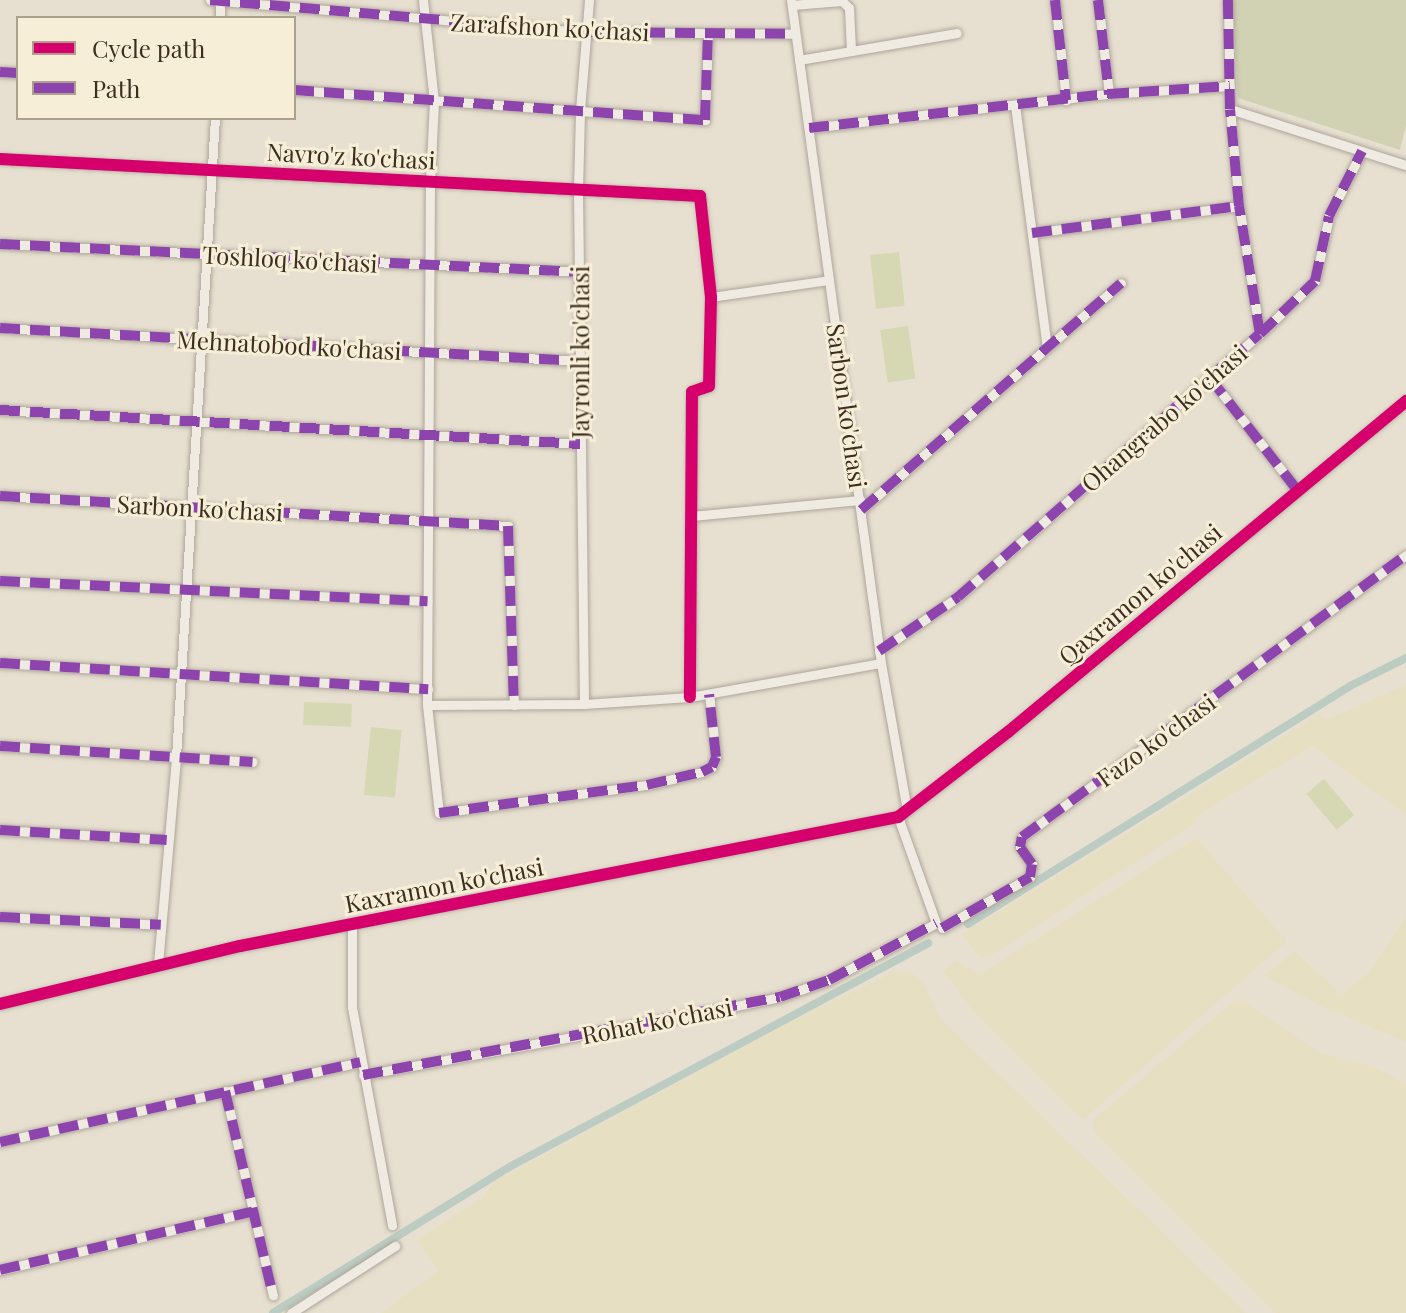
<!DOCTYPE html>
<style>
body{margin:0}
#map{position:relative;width:1406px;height:1313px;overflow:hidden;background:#e7e0d1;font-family:"Playfair Display",serif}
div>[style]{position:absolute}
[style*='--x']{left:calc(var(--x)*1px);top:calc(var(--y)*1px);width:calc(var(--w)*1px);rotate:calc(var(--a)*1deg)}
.farmland>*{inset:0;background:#e6dfc2}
.green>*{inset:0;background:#d6d7b3;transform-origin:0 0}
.cemetery>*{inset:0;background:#d1d1b3}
.canal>*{height:8px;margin:-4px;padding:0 4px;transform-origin:4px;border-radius:4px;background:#bcccc2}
.roads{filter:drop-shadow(0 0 2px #ada599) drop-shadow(0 0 2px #ada599)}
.minor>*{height:9px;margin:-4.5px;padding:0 4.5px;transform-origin:4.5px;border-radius:4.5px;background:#efebe3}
.quiet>*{height:10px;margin-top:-5px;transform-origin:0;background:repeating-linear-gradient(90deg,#8e44ad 0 20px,transparent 0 30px)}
.cycleway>*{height:12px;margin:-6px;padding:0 6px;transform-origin:6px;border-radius:6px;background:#d6006c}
span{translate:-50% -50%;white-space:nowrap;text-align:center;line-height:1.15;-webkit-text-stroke:6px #f7eed8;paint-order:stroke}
.street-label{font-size:24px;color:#3d2e20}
.legend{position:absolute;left:16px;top:16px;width:280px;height:104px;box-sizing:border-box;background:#f7eed8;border:2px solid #ada18e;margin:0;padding:10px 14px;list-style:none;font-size:24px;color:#3d2e20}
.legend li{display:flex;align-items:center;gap:16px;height:40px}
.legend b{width:40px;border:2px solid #ada18e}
</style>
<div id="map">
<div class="farmland">
<div style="clip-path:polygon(1406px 685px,1406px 815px,1312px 746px,1203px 812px,1195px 818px,1197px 822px,987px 958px,978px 955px,961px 935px,1319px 715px,1328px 719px)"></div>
<div style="clip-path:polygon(1196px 838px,1287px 941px,1083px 1120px,971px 1008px,943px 971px,956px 961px,979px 975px)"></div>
<div style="clip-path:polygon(1406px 916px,1406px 1042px,1325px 1008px,1264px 976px,1295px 951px,1341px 995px,1368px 973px)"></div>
<div style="clip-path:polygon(896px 971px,911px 972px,922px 982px,940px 1018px,1246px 1313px,381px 1313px,438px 1271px,416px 1240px,480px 1200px,494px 1182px,775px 1030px)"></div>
<div style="clip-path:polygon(1235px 1000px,1249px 1004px,1321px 1054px,1373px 1066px,1406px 1084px,1406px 1313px,1275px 1313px,1093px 1130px,1093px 1120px)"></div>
</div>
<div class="green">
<div style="left:899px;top:252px;width:54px;height:29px;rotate:84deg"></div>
<div style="left:908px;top:326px;width:53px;height:28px;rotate:82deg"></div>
<div style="left:304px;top:702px;width:48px;height:23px;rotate:2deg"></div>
<div style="left:371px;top:727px;width:31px;height:68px;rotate:6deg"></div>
<div style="left:1324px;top:779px;width:47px;height:23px;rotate:50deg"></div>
</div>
<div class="cemetery">
<div style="clip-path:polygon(1233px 0,1406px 0,1406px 125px,1400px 150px,1238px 98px)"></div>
</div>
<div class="canal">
<div style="--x:968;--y:924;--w:450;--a:-31.9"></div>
<div style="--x:1350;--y:686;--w:63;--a:-26.6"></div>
<div style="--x:273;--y:1313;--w:280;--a:-31.7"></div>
<div style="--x:511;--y:1166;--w:473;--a:-28.1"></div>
</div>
<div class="roads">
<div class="minor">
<div style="--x:210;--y:0;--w:376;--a:4.9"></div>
<div style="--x:585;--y:32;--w:210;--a:0.5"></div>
<div style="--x:423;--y:0;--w:102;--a:83.8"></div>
<div style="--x:434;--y:101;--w:81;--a:92.8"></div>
<div style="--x:430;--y:182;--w:523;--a:90.33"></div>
<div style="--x:427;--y:705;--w:109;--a:83.7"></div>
<div style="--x:439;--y:813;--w:210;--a:-7.7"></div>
<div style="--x:647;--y:785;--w:57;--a:-13.3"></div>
<div style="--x:702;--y:772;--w:11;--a:-27"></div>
<div style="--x:712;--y:767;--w:11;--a:-68"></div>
<div style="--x:716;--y:757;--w:63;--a:-96.3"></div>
<div style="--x:791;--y:0;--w:669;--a:82.27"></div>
<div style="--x:881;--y:663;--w:150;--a:80"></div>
<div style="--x:1055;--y:0;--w:101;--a:83.7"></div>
<div style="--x:1098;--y:0;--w:95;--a:83.3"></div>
<div style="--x:792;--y:5;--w:50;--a:-4.6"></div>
<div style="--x:842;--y:1;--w:10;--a:45"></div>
<div style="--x:849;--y:8;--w:43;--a:87.3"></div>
<div style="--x:220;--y:18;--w:18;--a:-90"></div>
<div style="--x:799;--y:60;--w:160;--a:-9.7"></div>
<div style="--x:0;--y:72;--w:18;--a:3"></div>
<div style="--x:294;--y:90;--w:412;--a:4.2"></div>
<div style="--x:705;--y:120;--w:87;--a:-88"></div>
<div style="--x:1015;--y:105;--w:244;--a:82.5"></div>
<div style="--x:1230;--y:109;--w:185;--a:17.7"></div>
<div style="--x:809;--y:128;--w:302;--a:-6.5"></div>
<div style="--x:1109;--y:94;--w:121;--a:-3.8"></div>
<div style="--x:0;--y:159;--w:701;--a:3.03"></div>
<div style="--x:700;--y:196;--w:102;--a:83.8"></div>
<div style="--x:711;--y:297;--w:89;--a:91.3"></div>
<div style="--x:709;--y:386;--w:18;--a:161"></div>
<div style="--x:692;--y:392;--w:305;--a:90.4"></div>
<div style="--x:1032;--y:233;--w:209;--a:-7.4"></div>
<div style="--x:0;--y:244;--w:581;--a:2.76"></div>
<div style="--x:711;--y:297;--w:119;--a:-8.2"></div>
<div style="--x:0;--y:328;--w:579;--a:3.27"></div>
<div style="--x:1260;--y:334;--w:76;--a:-43.9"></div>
<div style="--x:1315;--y:281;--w:66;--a:-77.8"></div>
<div style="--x:1329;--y:216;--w:73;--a:-63.1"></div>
<div style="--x:1210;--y:378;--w:143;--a:52.1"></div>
<div style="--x:0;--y:410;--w:581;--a:3.35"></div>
<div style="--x:0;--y:496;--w:509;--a:3.38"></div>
<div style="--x:508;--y:526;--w:179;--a:88.1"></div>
<div style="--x:861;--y:510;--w:345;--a:-41.1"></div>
<div style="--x:691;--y:516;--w:170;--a:-5.4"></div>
<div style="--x:0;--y:581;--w:428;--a:2.7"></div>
<div style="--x:879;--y:651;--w:96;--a:-34.4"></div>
<div style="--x:958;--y:597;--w:400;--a:-41.1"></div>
<div style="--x:1260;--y:334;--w:130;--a:-99.3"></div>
<div style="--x:1239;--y:206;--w:97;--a:-95.3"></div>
<div style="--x:1230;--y:109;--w:109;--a:-91.1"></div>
<div style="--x:0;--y:663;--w:429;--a:3.5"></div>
<div style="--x:584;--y:704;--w:515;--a:-90.67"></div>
<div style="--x:578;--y:189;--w:79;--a:-88.5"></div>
<div style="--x:580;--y:110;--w:110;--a:-85.3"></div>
<div style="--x:427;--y:705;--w:157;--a:-0.4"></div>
<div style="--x:584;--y:704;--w:106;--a:-3.8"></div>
<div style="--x:690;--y:697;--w:194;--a:-10.1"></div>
<div style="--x:0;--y:746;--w:253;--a:3.6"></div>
<div style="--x:0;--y:830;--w:167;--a:3.4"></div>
<div style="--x:0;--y:917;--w:161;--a:2.8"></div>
<div style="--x:352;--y:926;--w:81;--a:90"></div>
<div style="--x:352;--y:1007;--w:222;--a:79.6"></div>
<div style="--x:942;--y:928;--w:102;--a:-30.1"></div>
<div style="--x:1030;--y:877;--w:13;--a:-81"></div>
<div style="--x:1032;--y:864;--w:21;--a:-125"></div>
<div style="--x:1020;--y:847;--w:10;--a:-79"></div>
<div style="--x:1022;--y:837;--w:476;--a:-36.3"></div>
<div style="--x:158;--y:964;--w:208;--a:-85"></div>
<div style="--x:176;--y:757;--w:640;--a:-86.51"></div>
<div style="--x:0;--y:1004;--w:247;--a:-13.6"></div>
<div style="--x:240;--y:946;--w:671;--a:-11.09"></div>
<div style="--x:898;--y:817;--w:139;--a:-37.7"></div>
<div style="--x:1008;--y:732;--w:518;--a:-39.75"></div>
<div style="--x:363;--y:1075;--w:323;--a:-10.3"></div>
<div style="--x:681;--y:1017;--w:101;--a:-11.4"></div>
<div style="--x:780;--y:997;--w:52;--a:-19.1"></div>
<div style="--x:829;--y:980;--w:121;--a:-28"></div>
<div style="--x:936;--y:923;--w:113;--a:-109.7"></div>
<div style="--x:225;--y:1091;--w:210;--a:76.8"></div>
<div style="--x:0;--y:1142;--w:369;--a:-12.5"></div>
<div style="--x:0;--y:1270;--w:259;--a:-13"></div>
<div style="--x:291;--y:1313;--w:124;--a:-32.8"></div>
</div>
</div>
<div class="quiet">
<div style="--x:210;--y:0;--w:376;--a:4.9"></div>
<div style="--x:585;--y:32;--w:210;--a:0.5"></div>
<div style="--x:1055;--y:0;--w:101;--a:83.7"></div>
<div style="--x:1098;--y:0;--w:95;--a:83.3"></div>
<div style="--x:0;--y:72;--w:18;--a:3"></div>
<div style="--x:294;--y:90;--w:412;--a:4.2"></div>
<div style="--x:705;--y:120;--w:87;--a:-88"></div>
<div style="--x:809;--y:128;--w:302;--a:-6.5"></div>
<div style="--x:1109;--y:94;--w:121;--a:-3.8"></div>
<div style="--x:1032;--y:233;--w:209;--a:-7.4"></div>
<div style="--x:0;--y:244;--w:581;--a:2.76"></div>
<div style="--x:0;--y:328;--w:579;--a:3.27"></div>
<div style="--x:1260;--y:334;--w:76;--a:-43.9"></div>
<div style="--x:1315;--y:281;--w:66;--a:-77.8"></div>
<div style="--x:1329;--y:216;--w:73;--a:-63.1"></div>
<div style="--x:1210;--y:378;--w:143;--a:52.1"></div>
<div style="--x:0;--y:410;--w:581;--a:3.35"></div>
<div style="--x:0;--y:496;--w:509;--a:3.38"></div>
<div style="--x:508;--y:526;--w:179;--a:88.1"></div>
<div style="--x:861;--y:510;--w:345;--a:-41.1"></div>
<div style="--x:0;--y:581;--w:428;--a:2.7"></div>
<div style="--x:879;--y:651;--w:96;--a:-34.4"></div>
<div style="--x:958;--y:597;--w:400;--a:-41.1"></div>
<div style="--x:1260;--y:334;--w:130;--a:-99.3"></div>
<div style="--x:1239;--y:206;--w:97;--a:-95.3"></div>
<div style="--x:1230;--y:109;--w:109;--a:-91.1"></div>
<div style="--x:0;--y:663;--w:429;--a:3.5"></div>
<div style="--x:0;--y:746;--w:253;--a:3.6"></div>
<div style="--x:439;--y:813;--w:210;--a:-7.7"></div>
<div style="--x:647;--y:785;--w:57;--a:-13.3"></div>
<div style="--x:702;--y:772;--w:11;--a:-27"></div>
<div style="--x:712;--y:767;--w:11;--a:-68"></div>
<div style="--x:716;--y:757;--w:63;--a:-96.3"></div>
<div style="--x:0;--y:830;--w:167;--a:3.4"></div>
<div style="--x:0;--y:917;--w:161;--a:2.8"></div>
<div style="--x:942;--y:928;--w:102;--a:-30.1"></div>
<div style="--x:1030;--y:877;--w:13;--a:-81"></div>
<div style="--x:1032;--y:864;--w:21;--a:-125"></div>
<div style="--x:1020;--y:847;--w:10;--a:-79"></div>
<div style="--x:1022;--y:837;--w:476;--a:-36.3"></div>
<div style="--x:363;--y:1075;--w:424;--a:-10.6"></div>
<div style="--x:780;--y:997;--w:52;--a:-19.1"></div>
<div style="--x:829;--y:980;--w:121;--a:-28"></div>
<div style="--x:225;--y:1091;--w:210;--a:76.8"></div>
<div style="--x:0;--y:1142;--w:369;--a:-12.5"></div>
<div style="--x:0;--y:1270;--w:259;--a:-13"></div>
</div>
<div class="cycleway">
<div style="--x:0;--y:159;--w:701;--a:3.03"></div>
<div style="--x:700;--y:196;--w:102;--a:83.8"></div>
<div style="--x:711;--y:297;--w:89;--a:91.3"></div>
<div style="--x:709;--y:386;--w:18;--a:161"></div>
<div style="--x:692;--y:392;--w:305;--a:90.4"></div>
<div style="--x:0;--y:1004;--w:247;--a:-13.6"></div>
<div style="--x:240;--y:946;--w:671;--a:-11.09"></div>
<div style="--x:898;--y:817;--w:139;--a:-37.7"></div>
<div style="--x:1008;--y:732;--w:518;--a:-39.75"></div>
</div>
<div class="street-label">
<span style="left:550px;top:27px;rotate:3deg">Zarafshon ko'chasi</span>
<span style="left:351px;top:156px;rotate:3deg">Navro'z ko'chasi</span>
<span style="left:290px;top:259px;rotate:3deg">Toshloq ko'chasi</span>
<span style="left:289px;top:345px;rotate:3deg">Mehnatobod ko'chasi</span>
<span style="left:580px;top:352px;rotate:-90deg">Jayronli ko'chasi</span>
<span style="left:847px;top:406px;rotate:82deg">Sarbon ko'chasi</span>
<span style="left:1164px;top:418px;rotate:-41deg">Ohangrabo ko'chasi</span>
<span style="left:200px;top:508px;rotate:3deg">Sarbon ko'chasi</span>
<span style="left:1140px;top:594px;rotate:-40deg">Qaxramon ko'chasi</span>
<span style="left:1156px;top:740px;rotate:-36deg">Fazo ko'chasi</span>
<span style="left:444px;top:885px;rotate:-11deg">Kaxramon ko'chasi</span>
<span style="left:657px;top:1021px;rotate:-11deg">Rohat ko'chasi</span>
</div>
<ul class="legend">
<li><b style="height:10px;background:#d6006c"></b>Cycle path</li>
<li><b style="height:10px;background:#8e44ad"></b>Path</li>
</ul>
</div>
